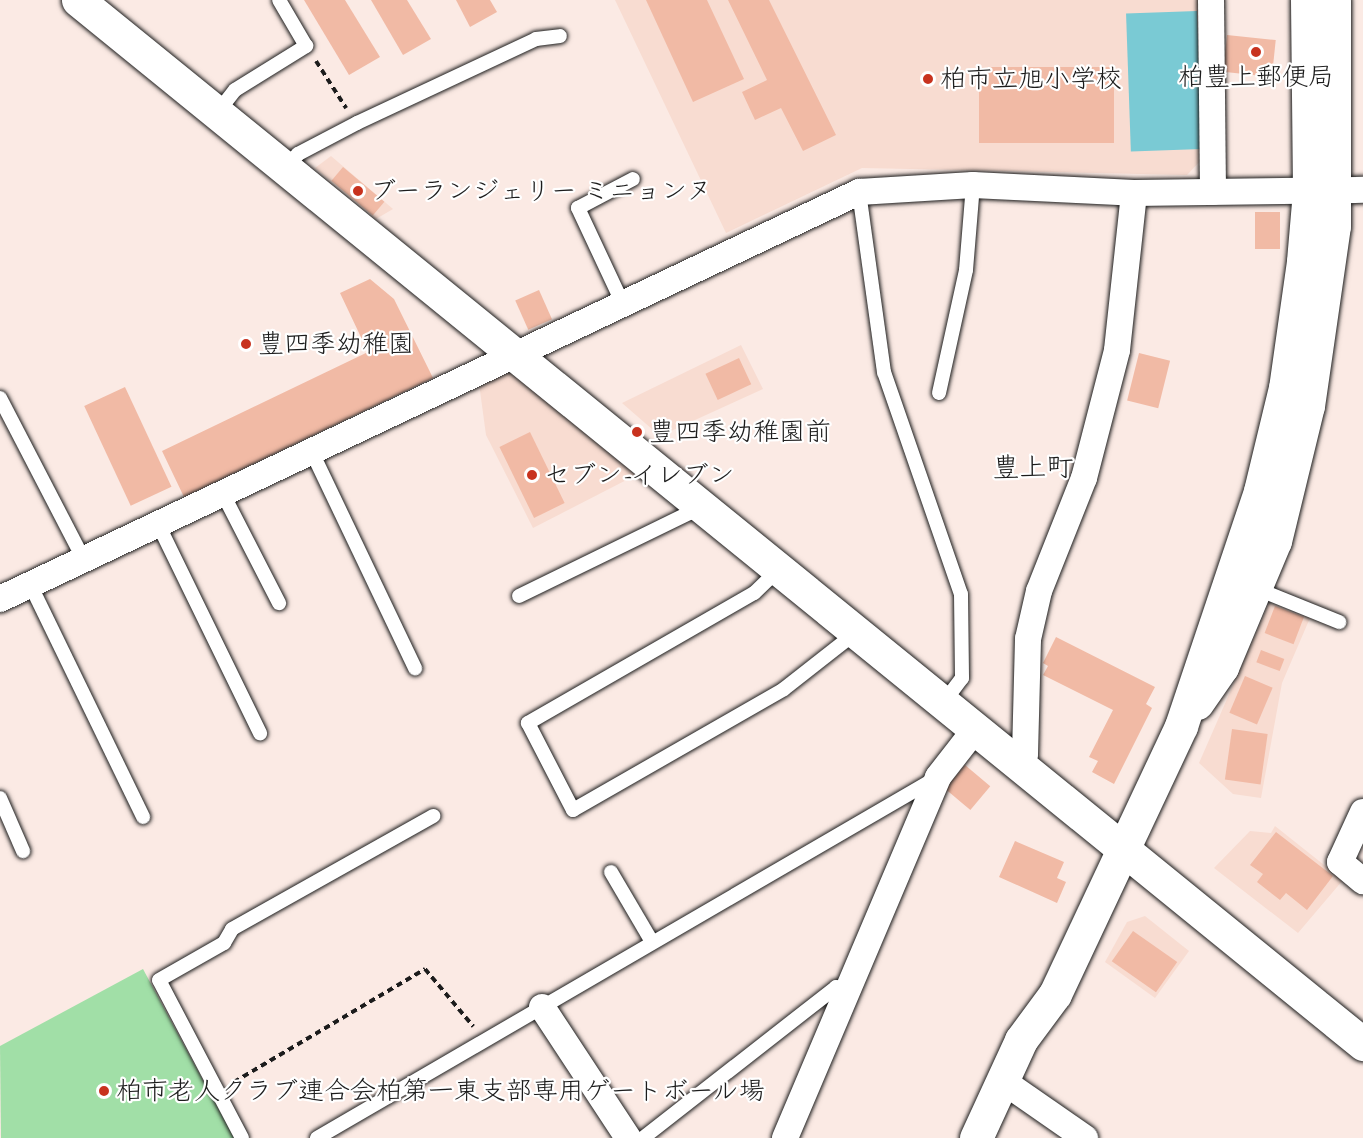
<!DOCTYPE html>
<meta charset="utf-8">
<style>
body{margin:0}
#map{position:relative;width:1363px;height:1138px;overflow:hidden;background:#fbeae4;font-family:Caveat,"Klee One",sans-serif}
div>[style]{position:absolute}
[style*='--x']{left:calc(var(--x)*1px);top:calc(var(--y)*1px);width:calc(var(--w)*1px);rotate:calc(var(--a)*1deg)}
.built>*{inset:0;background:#f8dcd1}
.green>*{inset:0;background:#a1dfa7}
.water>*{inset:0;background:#7acad4;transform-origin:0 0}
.building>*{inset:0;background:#f1baa5;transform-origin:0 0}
.path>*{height:4px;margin-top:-2px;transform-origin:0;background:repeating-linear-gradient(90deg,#1c1c1c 0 6px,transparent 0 10.5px)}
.roads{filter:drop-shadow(0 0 2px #1c1c1c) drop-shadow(0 0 2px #1c1c1c)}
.lane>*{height:14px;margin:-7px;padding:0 7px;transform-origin:7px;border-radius:7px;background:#fff}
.street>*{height:26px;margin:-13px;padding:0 13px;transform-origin:13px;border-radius:13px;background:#fff}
.secondary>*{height:33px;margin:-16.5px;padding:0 16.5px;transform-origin:16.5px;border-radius:16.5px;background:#fff}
.dots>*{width:16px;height:16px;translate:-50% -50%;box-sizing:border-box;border:3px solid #fff;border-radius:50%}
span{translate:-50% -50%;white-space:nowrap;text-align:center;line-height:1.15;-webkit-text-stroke:4.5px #fff;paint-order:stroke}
.poi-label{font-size:26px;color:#1c1c1c}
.left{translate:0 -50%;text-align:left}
.neighbourhood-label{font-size:27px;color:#1c1c1c}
</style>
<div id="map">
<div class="built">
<div style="clip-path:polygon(615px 0,1202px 0,1203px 158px,1187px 175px,862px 168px,726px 233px)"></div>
<div style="clip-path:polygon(331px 156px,393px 209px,376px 219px,315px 168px)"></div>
<div style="clip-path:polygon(741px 345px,763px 389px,660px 436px,622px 403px)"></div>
<div style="clip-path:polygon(506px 361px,642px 472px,533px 528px,486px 435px,478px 376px)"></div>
<div style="clip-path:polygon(1269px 603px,1310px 618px,1282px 683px,1261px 798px,1233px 794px,1199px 763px)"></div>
<div style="clip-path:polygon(1275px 826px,1343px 880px,1298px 933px,1214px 868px,1250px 831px,1271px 833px)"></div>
<div style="clip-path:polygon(1145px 916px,1189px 951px,1155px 998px,1105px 962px,1127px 922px)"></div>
</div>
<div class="green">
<div style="clip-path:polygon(143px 969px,234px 1138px,1px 1138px,0 1046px)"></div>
</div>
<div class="water">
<div style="left:1197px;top:11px;width:138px;height:71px;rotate:88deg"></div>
</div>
<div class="building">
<div style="clip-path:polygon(304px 0,345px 0,380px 57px,349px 75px)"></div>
<div style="clip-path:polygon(371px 0,407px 0,431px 39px,403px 55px)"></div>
<div style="clip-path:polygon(456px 0,490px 0,497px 12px,470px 27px)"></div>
<div style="clip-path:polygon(646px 0,707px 0,744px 79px,693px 102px)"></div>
<div style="clip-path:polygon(728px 0,769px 0,836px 135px,803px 151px,781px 108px,755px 120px,742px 92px,767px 80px)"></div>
<div style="left:1227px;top:35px;width:49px;height:37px;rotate:6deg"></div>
<div style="left:979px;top:67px;width:135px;height:76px"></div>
<div style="left:343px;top:167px;width:54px;height:18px;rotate:40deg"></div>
<div style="left:1255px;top:212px;width:25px;height:37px"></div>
<div style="clip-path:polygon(370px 279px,394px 299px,433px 378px,184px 497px,162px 451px,368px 352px,340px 293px)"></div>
<div style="left:539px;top:290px;width:32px;height:26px;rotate:66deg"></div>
<div style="left:1139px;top:353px;width:32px;height:49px;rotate:14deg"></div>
<div style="left:739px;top:358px;width:29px;height:37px;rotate:65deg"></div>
<div style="left:125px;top:387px;width:110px;height:45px;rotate:65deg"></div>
<div style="left:530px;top:432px;width:79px;height:34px;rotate:64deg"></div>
<div style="left:1275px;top:606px;width:31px;height:29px;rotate:21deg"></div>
<div style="clip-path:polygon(1056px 637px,1155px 687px,1146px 704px,1152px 708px,1114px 784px,1092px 772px,1098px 761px,1089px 757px,1113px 710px,1043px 675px,1048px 666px,1043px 663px)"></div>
<div style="left:1261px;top:650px;width:25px;height:13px;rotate:21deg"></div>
<div style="left:1245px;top:676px;width:30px;height:40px;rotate:23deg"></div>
<div style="left:1232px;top:729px;width:36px;height:51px;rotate:8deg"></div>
<div style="left:965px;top:765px;width:33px;height:31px;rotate:40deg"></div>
<div style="clip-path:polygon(1276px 832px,1333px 876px,1307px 910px,1286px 893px,1280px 900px,1257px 882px,1263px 874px,1250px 865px)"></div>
<div style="clip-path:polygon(1015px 841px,1064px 862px,1057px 878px,1066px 882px,1057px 903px,999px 877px)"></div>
<div style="left:1133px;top:931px;width:54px;height:37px;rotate:35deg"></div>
</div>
<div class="path">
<div style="--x:316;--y:61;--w:56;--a:57.4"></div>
<div style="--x:234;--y:1082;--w:222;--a:-30.6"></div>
<div style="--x:425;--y:969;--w:75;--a:49.9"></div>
</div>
<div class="roads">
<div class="lane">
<div style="--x:217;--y:113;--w:29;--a:-52"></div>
<div style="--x:235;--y:90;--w:84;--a:-31.8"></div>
<div style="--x:306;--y:46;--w:53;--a:-120.4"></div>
<div style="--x:285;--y:168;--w:19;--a:-47"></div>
<div style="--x:298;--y:154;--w:67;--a:-27.7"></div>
<div style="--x:357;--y:123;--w:198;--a:-25.1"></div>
<div style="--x:536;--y:39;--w:24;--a:-7"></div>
<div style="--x:859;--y:192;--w:182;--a:82.1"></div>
<div style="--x:884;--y:372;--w:235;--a:70.9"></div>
<div style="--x:961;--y:594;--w:84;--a:89.3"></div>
<div style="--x:962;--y:678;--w:31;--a:127"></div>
<div style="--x:622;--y:302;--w:104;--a:-115.1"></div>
<div style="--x:578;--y:208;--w:62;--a:-27.8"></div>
<div style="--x:939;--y:393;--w:126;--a:-77.6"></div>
<div style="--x:966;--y:270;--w:85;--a:-85.3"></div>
<div style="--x:0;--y:398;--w:182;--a:62.6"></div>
<div style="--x:311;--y:450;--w:242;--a:64.5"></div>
<div style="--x:222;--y:492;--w:125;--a:62.8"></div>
<div style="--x:158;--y:524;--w:233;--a:64"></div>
<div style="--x:778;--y:570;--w:33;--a:136"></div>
<div style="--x:754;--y:593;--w:261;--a:150.1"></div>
<div style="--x:528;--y:723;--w:98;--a:62.7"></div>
<div style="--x:573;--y:810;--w:243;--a:-29.8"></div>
<div style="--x:784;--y:689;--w:89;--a:-38.2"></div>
<div style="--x:30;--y:584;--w:259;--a:64.1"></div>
<div style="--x:1255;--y:588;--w:91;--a:22"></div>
<div style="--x:519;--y:596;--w:189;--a:-26"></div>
<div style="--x:689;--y:513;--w:13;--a:-48"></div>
<div style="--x:0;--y:798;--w:58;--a:66.5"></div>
<div style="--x:611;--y:872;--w:81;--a:59.6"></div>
<div style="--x:242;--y:1138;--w:178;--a:-117.7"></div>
<div style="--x:159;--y:980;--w:75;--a:-29.6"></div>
<div style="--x:224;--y:943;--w:16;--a:-60"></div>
<div style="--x:232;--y:929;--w:231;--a:-29.3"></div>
<div style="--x:317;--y:1138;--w:718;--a:-30.17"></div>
<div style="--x:643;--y:1138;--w:245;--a:-38"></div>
<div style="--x:836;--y:987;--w:8;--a:14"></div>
</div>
<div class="street">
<div style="--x:1211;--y:0;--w:192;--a:89.4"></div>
<div style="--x:0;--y:599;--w:951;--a:-25.35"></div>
<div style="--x:859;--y:192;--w:114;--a:-3.5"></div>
<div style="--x:973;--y:185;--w:161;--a:2.8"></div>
<div style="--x:1134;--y:193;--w:229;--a:-0.8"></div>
<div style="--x:1019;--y:767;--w:14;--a:-65"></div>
<div style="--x:1025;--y:754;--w:115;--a:-88.5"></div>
<div style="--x:1028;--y:639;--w:49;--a:-77.1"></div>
<div style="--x:1039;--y:591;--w:122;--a:-68.3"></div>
<div style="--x:1084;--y:478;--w:132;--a:-75.5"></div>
<div style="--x:1117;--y:350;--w:158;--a:-83.8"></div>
<div style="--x:1363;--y:812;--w:55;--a:114.7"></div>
<div style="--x:1340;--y:862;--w:30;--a:40"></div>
<div style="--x:542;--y:1007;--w:157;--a:56.7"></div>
<div style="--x:1003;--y:1081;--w:100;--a:34.8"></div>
<div style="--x:785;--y:1138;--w:392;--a:-67"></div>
<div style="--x:938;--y:777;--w:58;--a:-52"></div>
</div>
<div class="secondary">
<div style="--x:78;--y:0;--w:1656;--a:39.09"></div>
<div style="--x:1197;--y:703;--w:44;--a:-55.2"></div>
<div style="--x:1222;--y:667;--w:137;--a:-67.2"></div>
<div style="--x:1275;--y:541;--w:139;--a:-76.3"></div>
<div style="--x:1308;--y:406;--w:182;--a:-81.8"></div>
<div style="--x:1334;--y:226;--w:226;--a:-90"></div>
<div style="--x:976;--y:1138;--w:108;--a:-65.3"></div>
<div style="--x:1021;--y:1040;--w:57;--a:-53.5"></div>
<div style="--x:1055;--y:994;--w:296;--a:-64.8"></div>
<div style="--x:1181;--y:726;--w:248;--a:-71.4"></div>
<div style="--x:1260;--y:491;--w:106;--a:-76.4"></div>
<div style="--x:1285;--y:388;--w:128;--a:-81.9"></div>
<div style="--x:1303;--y:261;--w:70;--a:-85.1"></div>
<div style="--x:1309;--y:191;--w:191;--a:-90.6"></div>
</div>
</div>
<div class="dots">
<div style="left:1256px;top:52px;background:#c8321e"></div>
<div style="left:928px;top:79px;background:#c8321e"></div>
<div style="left:358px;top:191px;background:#c8321e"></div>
<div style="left:246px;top:344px;background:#c8321e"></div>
<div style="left:637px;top:432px;background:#c8321e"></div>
<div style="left:532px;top:475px;background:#c8321e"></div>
<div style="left:104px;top:1091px;background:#c8321e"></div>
</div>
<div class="poi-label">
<span style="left:1256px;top:77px">柏豊上郵便局</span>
<span class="left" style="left:940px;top:79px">柏市立旭小学校</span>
<span class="left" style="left:370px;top:191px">ブーランジェリー ミニョンヌ</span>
<span class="left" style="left:258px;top:344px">豊四季幼稚園</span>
<span class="left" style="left:649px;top:432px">豊四季幼稚園前</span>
<span class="left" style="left:544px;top:475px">セブン-イレブン</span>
<span class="left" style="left:116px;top:1091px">柏市老人クラブ連合会柏第一東支部専用ゲートボール場</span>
</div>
<div class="neighbourhood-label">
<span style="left:1033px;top:468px">豊上町</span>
</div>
</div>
